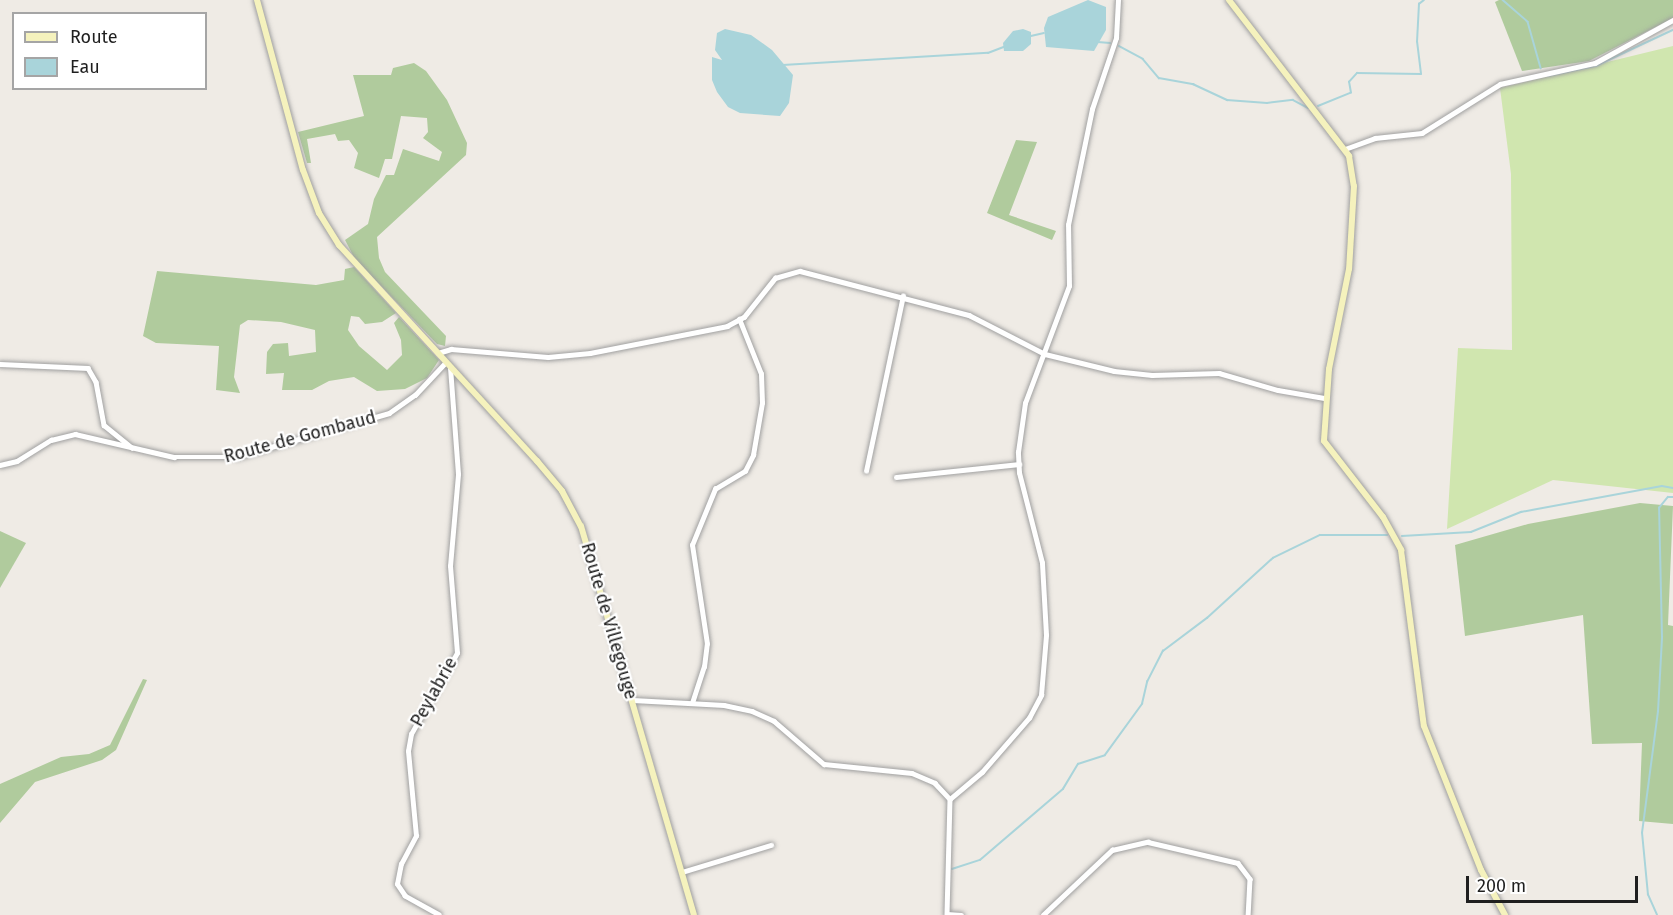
<!DOCTYPE html>
<style>
body{margin:0}
#map{position:relative;width:1673px;height:915px;overflow:hidden;background:#efebe5;font-family:"Fira Sans",sans-serif}
div>[style]{position:absolute}
[style*='--x']{left:calc(var(--x)*1px);top:calc(var(--y)*1px);width:calc(var(--w)*1px);rotate:calc(var(--a)*1deg)}
.grass>*{inset:0;background:#d0e6af}
.forest>*{inset:0;background:#b0cb9d}
.water>*{inset:0;background:#a9d4da}
.stream>*{height:1.5px;margin:-0.75px;padding:0 0.75px;transform-origin:0.75px;border-radius:0.75px;background:#a9d4da}
.roads{filter:drop-shadow(0 0 2px #a0a0a0) drop-shadow(0 0 2px #a0a0a0)}
.street>*{height:4.5px;margin:-2.25px;padding:0 2.25px;transform-origin:2.25px;border-radius:2.25px;background:#fff}
.secondary>*{height:6px;margin:-3px;padding:0 3px;transform-origin:3px;border-radius:3px;background:#f5f2bd}
span{translate:-50% -50%;white-space:nowrap;text-align:center;line-height:1.15;-webkit-text-stroke:4.5px #fff;paint-order:stroke}
.street-label{font-size:18px;color:#1f1f1f}
.legend{position:absolute;left:12px;top:12px;width:195px;height:78px;box-sizing:border-box;background:#fff;border:2px solid #a5a5a5;margin:0;padding:8px 10px;list-style:none;font-size:18px;color:#1f1f1f}
.legend li{display:flex;align-items:center;gap:12px;height:30px}
.legend b{width:30px;border:2px solid #a5a5a5}
.scale{position:absolute;left:1466px;top:876px;width:172px;height:27px;box-sizing:border-box;border:3px solid #1f1f1f;border-top:0;padding-left:8px;font-size:18px;line-height:21px;white-space:nowrap;color:#1f1f1f;-webkit-text-stroke:4px #fff;paint-order:stroke}
</style>
<div id="map">
<div class="grass">
<div style="clip-path:polygon(1673px 46px,1673px 493px,1553px 480px,1447px 529px,1458px 348px,1512px 350px,1511px 174px,1500px 88px)"></div>
</div>
<div class="forest">
<div style="clip-path:polygon(1499px 0,1673px 0,1673px 18px,1589px 61px,1522px 71px,1495px 2px)"></div>
<div style="clip-path:polygon(414px 63px,426px 71px,447px 100px,467px 143px,466px 155px,377px 237px,379px 258px,385px 272px,446px 336px,445px 346px,437px 344px,355px 259px,345px 240px,368px 224px,374px 199px,386px 175px,394px 175px,403px 149px,439px 161px,442px 152px,423px 138px,428px 132px,427px 118px,401px 116px,392px 159px,385px 159px,379px 178px,354px 168px,358px 153px,349px 140px,338px 141px,335px 134px,307px 139px,311px 163px,307px 163px,298px 132px,364px 116px,353px 75px,391px 75px,393px 68px)"></div>
<div style="clip-path:polygon(1016px 140px,1037px 142px,1009px 215px,1056px 231px,1052px 240px,987px 213px)"></div>
<div style="clip-path:polygon(354px 267px,396px 313px,382px 322px,365px 324px,359px 317px,351px 316px,348px 330px,359px 346px,387px 370px,402px 355px,401px 340px,394px 323px,399px 317px,439px 360px,427px 378px,405px 389px,377px 391px,354px 377px,329px 381px,312px 390px,282px 390px,284px 373px,266px 374px,267px 352px,273px 344px,288px 343px,289px 356px,316px 352px,315px 330px,281px 322px,248px 320px,240px 325px,234px 377px,240px 393px,216px 390px,219px 346px,156px 343px,143px 336px,157px 271px,316px 285px,344px 280px,345px 269px)"></div>
<div style="clip-path:polygon(1640px 503px,1673px 506px,1668px 625px,1673px 626px,1673px 824px,1639px 821px,1642px 743px,1592px 744px,1583px 615px,1465px 636px,1455px 545px,1528px 524px)"></div>
<div style="clip-path:polygon(0 531px,26px 543px,0 588px)"></div>
<div style="clip-path:polygon(143px 679px,147px 680px,116px 750px,102px 760px,35px 782px,0 823px,0 784px,61px 757px,89px 754px,110px 745px)"></div>
</div>
<div class="water">
<div style="clip-path:polygon(1088px 0,1106px 7px,1106px 30px,1094px 51px,1046px 47px,1044px 28px,1048px 17px)"></div>
<div style="clip-path:polygon(725px 29px,751px 35px,772px 50px,793px 75px,789px 103px,780px 116px,740px 113px,728px 107px,717px 92px,712px 80px,712px 57px,722px 60px,715px 50px,717px 33px)"></div>
<div style="clip-path:polygon(1023px 29px,1031px 32px,1031px 44px,1023px 51px,1004px 51px,1003px 43px,1013px 31px)"></div>
</div>
<div class="stream">
<div style="--x:1503;--y:0;--w:33;--a:41"></div>
<div style="--x:1528;--y:22;--w:48;--a:74.2"></div>
<div style="--x:1031;--y:36;--w:13;--a:-13"></div>
<div style="--x:1098;--y:42;--w:12;--a:5"></div>
<div style="--x:1119;--y:46;--w:27;--a:28"></div>
<div style="--x:1143;--y:59;--w:25;--a:50"></div>
<div style="--x:1159;--y:78;--w:35;--a:10"></div>
<div style="--x:1193;--y:84;--w:38;--a:25"></div>
<div style="--x:1227;--y:100;--w:40;--a:4.3"></div>
<div style="--x:1267;--y:103;--w:26;--a:-7"></div>
<div style="--x:1293;--y:100;--w:17;--a:28"></div>
<div style="--x:783;--y:65;--w:205;--a:-3.4"></div>
<div style="--x:988;--y:53;--w:17;--a:-21"></div>
<div style="--x:1548;--y:76;--w:49;--a:-11.8"></div>
<div style="--x:1596;--y:66;--w:85;--a:-25.1"></div>
<div style="--x:1318;--y:106;--w:35;--a:-22"></div>
<div style="--x:1351;--y:93;--w:11;--a:-100"></div>
<div style="--x:1349;--y:82;--w:12;--a:-48"></div>
<div style="--x:1357;--y:73;--w:64;--a:0.9"></div>
<div style="--x:1421;--y:74;--w:32;--a:-97"></div>
<div style="--x:1417;--y:42;--w:38;--a:-87"></div>
<div style="--x:1419;--y:4;--w:6;--a:-39"></div>
<div style="--x:1402;--y:536;--w:69;--a:-3.3"></div>
<div style="--x:1471;--y:532;--w:54;--a:-21.8"></div>
<div style="--x:1521;--y:512;--w:143;--a:-10.4"></div>
<div style="--x:1662;--y:486;--w:11;--a:10"></div>
<div style="--x:952;--y:869;--w:29;--a:-18"></div>
<div style="--x:980;--y:860;--w:109;--a:-40.5"></div>
<div style="--x:1063;--y:789;--w:29;--a:-59"></div>
<div style="--x:1078;--y:764;--w:28;--a:-18"></div>
<div style="--x:1105;--y:755;--w:63;--a:-54"></div>
<div style="--x:1142;--y:704;--w:23;--a:-77"></div>
<div style="--x:1147;--y:682;--w:35;--a:-63"></div>
<div style="--x:1163;--y:651;--w:55;--a:-36.9"></div>
<div style="--x:1207;--y:618;--w:89;--a:-42.3"></div>
<div style="--x:1273;--y:558;--w:52;--a:-26.1"></div>
<div style="--x:1320;--y:535;--w:67;--a:0"></div>
<div style="--x:1657;--y:915;--w:22;--a:-114"></div>
<div style="--x:1648;--y:895;--w:62;--a:-95.5"></div>
<div style="--x:1642;--y:833;--w:122;--a:-82.5"></div>
<div style="--x:1658;--y:712;--w:75;--a:-86.9"></div>
<div style="--x:1662;--y:637;--w:129;--a:-91.3"></div>
<div style="--x:1659;--y:508;--w:14;--a:-51"></div>
<div style="--x:1668;--y:497;--w:5;--a:0"></div>
</div>
<div class="roads">
<div class="street">
<div style="--x:1345;--y:149;--w:32;--a:-20"></div>
<div style="--x:1375;--y:138;--w:47;--a:-6.1"></div>
<div style="--x:1422;--y:133;--w:92;--a:-32.1"></div>
<div style="--x:1500;--y:84;--w:97;--a:-12.5"></div>
<div style="--x:1595;--y:63;--w:89;--a:-28.9"></div>
<div style="--x:438;--y:353;--w:14;--a:-17"></div>
<div style="--x:451;--y:349;--w:97;--a:4.7"></div>
<div style="--x:548;--y:357;--w:42;--a:-5.4"></div>
<div style="--x:590;--y:353;--w:140;--a:-11.1"></div>
<div style="--x:727;--y:326;--w:19;--a:-28"></div>
<div style="--x:744;--y:317;--w:50;--a:-51.5"></div>
<div style="--x:775;--y:278;--w:26;--a:-16"></div>
<div style="--x:800;--y:271;--w:175;--a:14.6"></div>
<div style="--x:969;--y:315;--w:85;--a:27.2"></div>
<div style="--x:1045;--y:354;--w:71;--a:13.8"></div>
<div style="--x:1114;--y:371;--w:38;--a:6"></div>
<div style="--x:1152;--y:375;--w:67;--a:-1.7"></div>
<div style="--x:1219;--y:373;--w:61;--a:16.1"></div>
<div style="--x:1278;--y:390;--w:48;--a:9.7"></div>
<div style="--x:0;--y:364;--w:88;--a:2.6"></div>
<div style="--x:88;--y:368;--w:16;--a:60"></div>
<div style="--x:96;--y:382;--w:44;--a:79.5"></div>
<div style="--x:104;--y:425;--w:36;--a:39"></div>
<div style="--x:0;--y:465;--w:17;--a:-13"></div>
<div style="--x:17;--y:461;--w:40;--a:-32"></div>
<div style="--x:51;--y:440;--w:25;--a:-14"></div>
<div style="--x:75;--y:434;--w:102;--a:13.1"></div>
<div style="--x:174;--y:457;--w:62;--a:0"></div>
<div style="--x:236;--y:457;--w:159;--a:-16"></div>
<div style="--x:389;--y:413;--w:32;--a:-35"></div>
<div style="--x:415;--y:395;--w:45;--a:-46.8"></div>
<div style="--x:866;--y:471;--w:179;--a:-78.1"></div>
<div style="--x:896;--y:477;--w:124;--a:-6"></div>
<div style="--x:633;--y:700;--w:91;--a:3.1"></div>
<div style="--x:724;--y:705;--w:29;--a:12"></div>
<div style="--x:752;--y:711;--w:24;--a:24"></div>
<div style="--x:774;--y:721;--w:66;--a:40.7"></div>
<div style="--x:824;--y:764;--w:88;--a:5.8"></div>
<div style="--x:912;--y:773;--w:25;--a:23"></div>
<div style="--x:935;--y:783;--w:22;--a:47"></div>
<div style="--x:950;--y:799;--w:116;--a:91.5"></div>
<div style="--x:692;--y:703;--w:38;--a:-72"></div>
<div style="--x:704;--y:667;--w:23;--a:-83"></div>
<div style="--x:707;--y:644;--w:100;--a:-98.6"></div>
<div style="--x:692;--y:545;--w:61;--a:-67.7"></div>
<div style="--x:715;--y:489;--w:35;--a:-31"></div>
<div style="--x:745;--y:471;--w:18;--a:-63"></div>
<div style="--x:753;--y:455;--w:53;--a:-80.2"></div>
<div style="--x:762;--y:403;--w:29;--a:-92"></div>
<div style="--x:761;--y:374;--w:59;--a:-111.8"></div>
<div style="--x:950;--y:799;--w:42;--a:-40.2"></div>
<div style="--x:982;--y:772;--w:72;--a:-49"></div>
<div style="--x:1029;--y:718;--w:26;--a:-62"></div>
<div style="--x:1041;--y:695;--w:60;--a:-85.2"></div>
<div style="--x:1046;--y:635;--w:72;--a:-93.2"></div>
<div style="--x:1042;--y:563;--w:93;--a:-104.3"></div>
<div style="--x:1019;--y:473;--w:21;--a:-93"></div>
<div style="--x:1018;--y:452;--w:49;--a:-81.9"></div>
<div style="--x:1025;--y:403;--w:125;--a:-69.4"></div>
<div style="--x:1069;--y:286;--w:61;--a:-90.9"></div>
<div style="--x:1068;--y:225;--w:118;--a:-78.3"></div>
<div style="--x:1092;--y:109;--w:75;--a:-71.3"></div>
<div style="--x:1116;--y:38;--w:38;--a:-87"></div>
<div style="--x:682;--y:872;--w:93;--a:-16.9"></div>
<div style="--x:947;--y:914;--w:14;--a:4"></div>
<div style="--x:439;--y:915;--w:39;--a:-151"></div>
<div style="--x:405;--y:896;--w:14;--a:-124"></div>
<div style="--x:397;--y:884;--w:20;--a:-79"></div>
<div style="--x:401;--y:864;--w:32;--a:-62"></div>
<div style="--x:416;--y:836;--w:85;--a:-95.4"></div>
<div style="--x:408;--y:751;--w:17;--a:-80"></div>
<div style="--x:411;--y:734;--w:93;--a:-60.4"></div>
<div style="--x:457;--y:653;--w:87;--a:-94.6"></div>
<div style="--x:450;--y:566;--w:92;--a:-85"></div>
<div style="--x:458;--y:474;--w:107;--a:-94.3"></div>
<div style="--x:1043;--y:915;--w:95;--a:-43.3"></div>
<div style="--x:1112;--y:850;--w:37;--a:-13"></div>
<div style="--x:1148;--y:842;--w:92;--a:13.1"></div>
<div style="--x:1238;--y:863;--w:20;--a:53"></div>
<div style="--x:1250;--y:879;--w:36;--a:93"></div>
</div>
<div class="secondary">
<div style="--x:257;--y:0;--w:176;--a:74.9"></div>
<div style="--x:303;--y:170;--w:46;--a:69.6"></div>
<div style="--x:319;--y:213;--w:38;--a:58"></div>
<div style="--x:339;--y:245;--w:293;--a:47.5"></div>
<div style="--x:537;--y:461;--w:39;--a:50"></div>
<div style="--x:562;--y:491;--w:40;--a:62"></div>
<div style="--x:581;--y:526;--w:405;--a:73.8"></div>
<div style="--x:1229;--y:0;--w:197;--a:52.4"></div>
<div style="--x:1349;--y:156;--w:30;--a:81"></div>
<div style="--x:1354;--y:186;--w:83;--a:93.4"></div>
<div style="--x:1349;--y:269;--w:102;--a:101.3"></div>
<div style="--x:1329;--y:369;--w:72;--a:94"></div>
<div style="--x:1324;--y:441;--w:96;--a:52.2"></div>
<div style="--x:1383;--y:517;--w:38;--a:61"></div>
<div style="--x:1401;--y:550;--w:177;--a:82.6"></div>
<div style="--x:1424;--y:726;--w:155;--a:68.4"></div>
<div style="--x:1481;--y:870;--w:51;--a:61.9"></div>
</div>
</div>
<div class="street-label">
<span style="left:300px;top:437px;rotate:-15deg">Route de Gombaud</span>
<span style="left:609px;top:621px;rotate:74deg">Route de Villegouge</span>
<span style="left:434px;top:692px;rotate:-61deg">Peylabrie</span>
</div>
<ul class="legend">
<li><b style="height:8px;background:#f5f2bd"></b>Route</li>
<li><b style="height:16px;background:#a9d4da"></b>Eau</li>
</ul>
<div class="scale">200 m</div>
</div>
